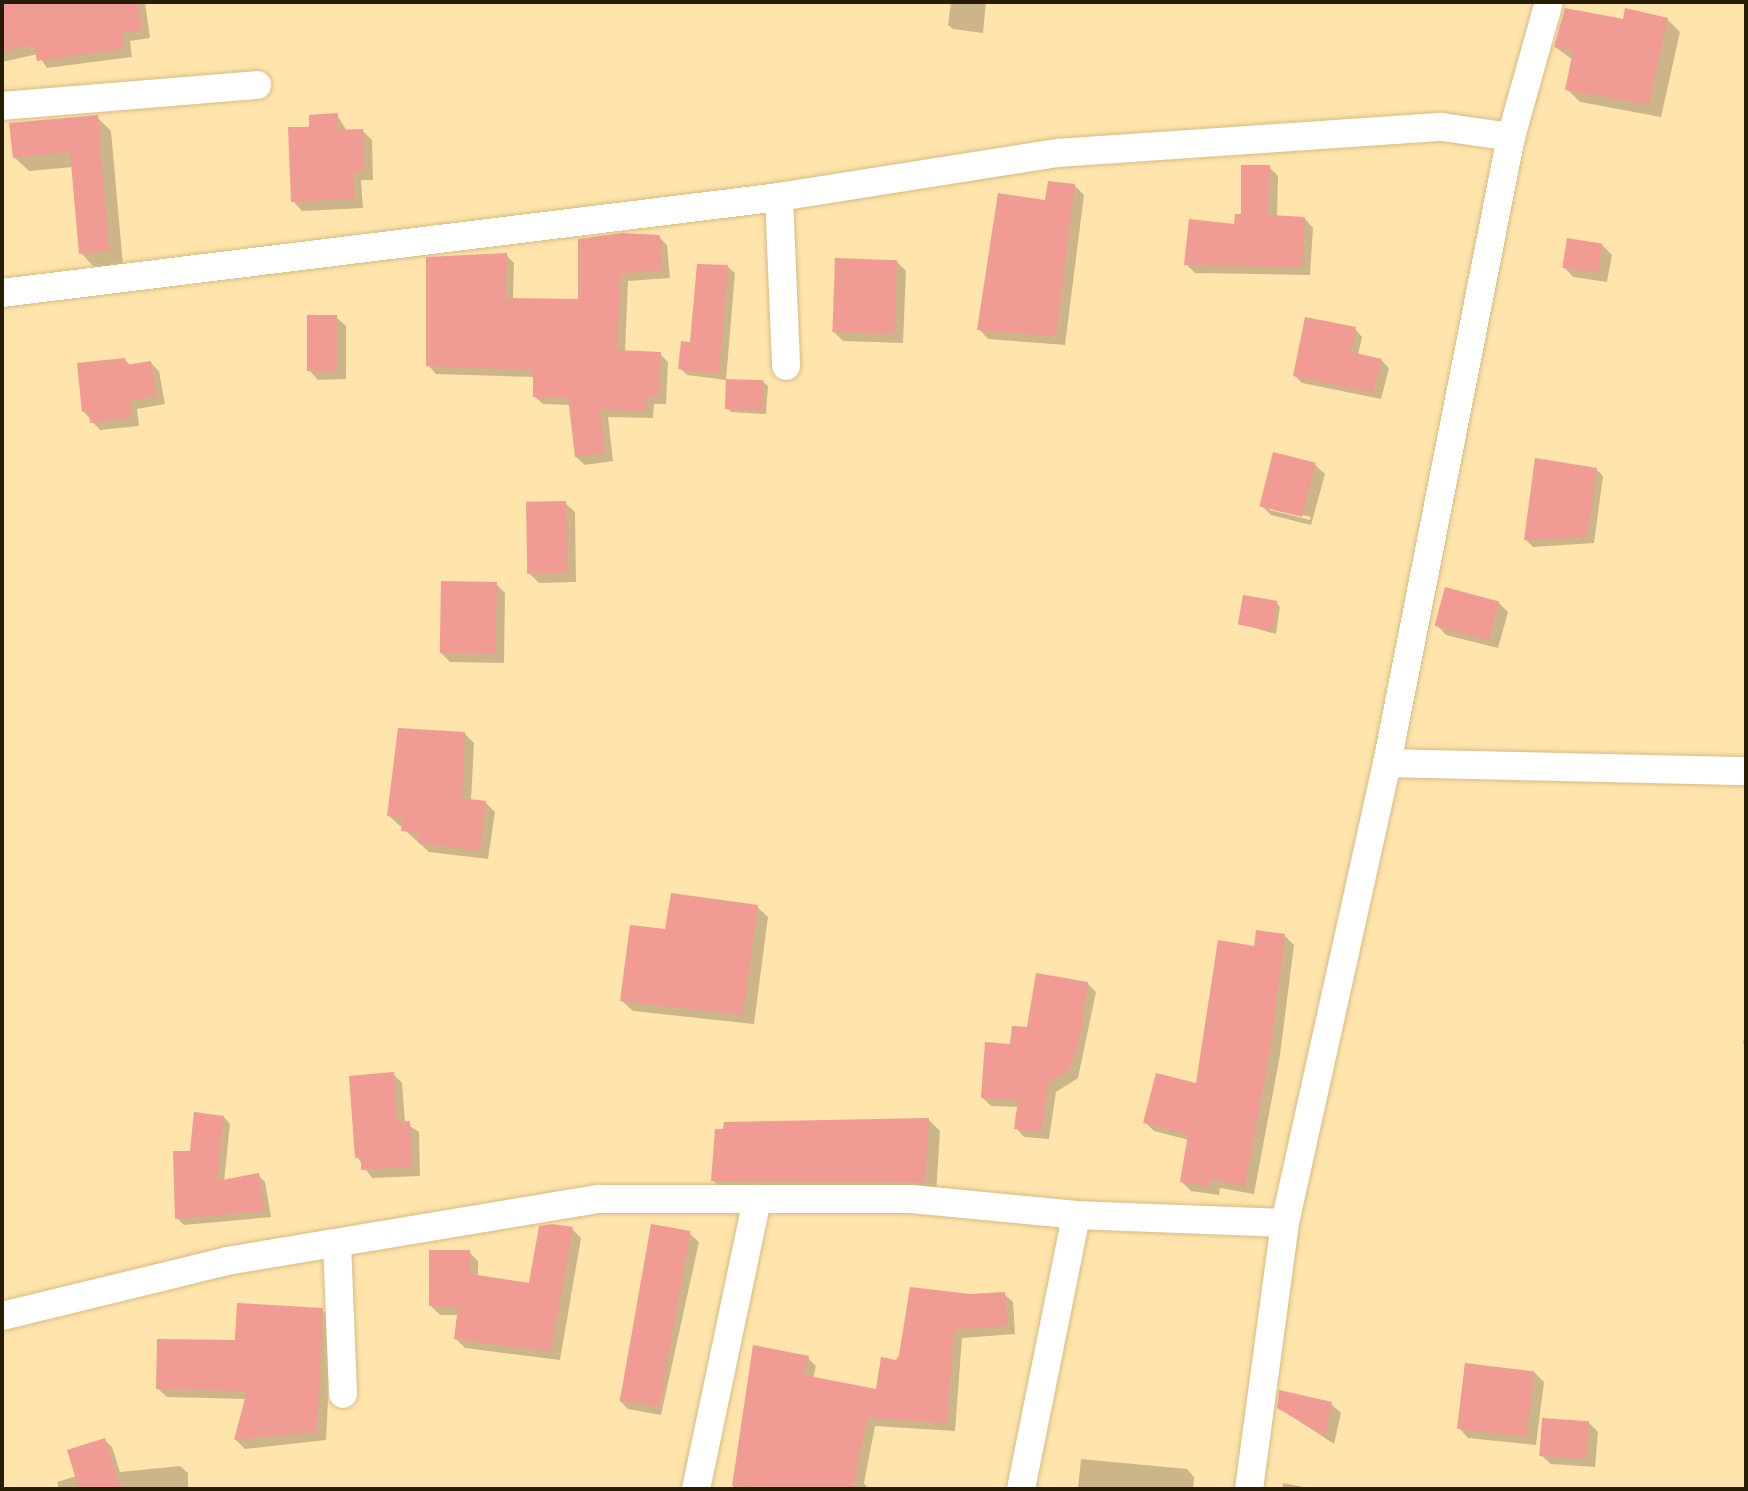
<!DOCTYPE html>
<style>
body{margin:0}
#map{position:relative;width:1748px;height:1491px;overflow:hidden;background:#ffe4ac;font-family:"Crimson Pro",serif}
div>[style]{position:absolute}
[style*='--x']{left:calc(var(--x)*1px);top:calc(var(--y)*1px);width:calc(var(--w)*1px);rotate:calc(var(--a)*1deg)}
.shadow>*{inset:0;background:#0003}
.building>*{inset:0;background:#f09b93;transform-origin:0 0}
.roads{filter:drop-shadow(0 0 2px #d6bc86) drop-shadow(0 0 2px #d6bc86)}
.minor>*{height:28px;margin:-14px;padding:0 14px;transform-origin:14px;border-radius:14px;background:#fff}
span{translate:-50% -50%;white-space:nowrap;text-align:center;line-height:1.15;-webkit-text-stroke:7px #ffe4ac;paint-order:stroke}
.frame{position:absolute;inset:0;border:4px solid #271d07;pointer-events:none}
</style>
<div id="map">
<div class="shadow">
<div style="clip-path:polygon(2px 2px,145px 2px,150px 38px,130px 41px,132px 57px,47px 68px,38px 54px,2px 62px)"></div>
<div style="clip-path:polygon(951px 2px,986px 2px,983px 33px,953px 29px,948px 25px)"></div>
<div style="clip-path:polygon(1667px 19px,1680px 32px,1661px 117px,1580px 102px,1567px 89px,1573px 60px,1555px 47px,1624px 21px)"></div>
<div style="clip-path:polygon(337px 115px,347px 131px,362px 130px,372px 140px,373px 180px,361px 180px,363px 208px,302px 211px,293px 201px,311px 128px)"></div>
<div style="clip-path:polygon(97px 117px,111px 131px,123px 265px,95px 268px,81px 253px,73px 167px,29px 171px,14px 157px)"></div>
<div style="clip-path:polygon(1269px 167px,1278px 176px,1277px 218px,1305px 219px,1313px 228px,1310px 275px,1195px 273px,1186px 264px,1236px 226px)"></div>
<div style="clip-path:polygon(1074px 185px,1084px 195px,1065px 345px,988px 339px,979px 329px,1047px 202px)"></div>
<div style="clip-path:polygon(659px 237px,667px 245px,670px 278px,628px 281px,625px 352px,660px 354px,668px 362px,666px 404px,654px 404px,653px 418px,608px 417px,613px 461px,585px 465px,576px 457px,571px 405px,543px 404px,534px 396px,535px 377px,436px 374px,428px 365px,506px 255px,514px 263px,513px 300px,580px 301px)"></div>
<div style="clip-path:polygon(1602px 245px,1612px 255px,1607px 282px,1573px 277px,1564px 267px)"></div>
<div style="clip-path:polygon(897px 262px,906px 271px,903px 343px,843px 341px,834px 332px)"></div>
<div style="clip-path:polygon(728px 267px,735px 273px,726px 380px,687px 375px,680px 368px)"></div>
<div style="clip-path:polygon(336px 317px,346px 326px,346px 379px,318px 380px,309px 370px)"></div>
<div style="clip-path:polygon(1355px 329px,1362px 337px,1358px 355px,1381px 360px,1389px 368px,1381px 399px,1302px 383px,1295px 376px)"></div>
<div style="clip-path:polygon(125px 360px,131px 366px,151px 363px,159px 371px,165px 404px,137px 409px,139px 426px,100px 430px,83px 411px)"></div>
<div style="clip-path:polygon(763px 382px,768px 386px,766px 414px,731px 412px,727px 408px)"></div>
<div style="clip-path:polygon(evenodd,1315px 465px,1325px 474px,1311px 525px,1271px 515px,1261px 505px,1315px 465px,1270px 507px,1311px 517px,1310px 520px,1270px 510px,1270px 507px)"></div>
<div style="clip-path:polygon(1596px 469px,1603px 476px,1594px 543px,1533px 547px,1526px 540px)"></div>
<div style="clip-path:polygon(565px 503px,575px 512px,576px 582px,539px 583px,529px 573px)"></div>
<div style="clip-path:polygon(496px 584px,505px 593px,504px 663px,450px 662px,441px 653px)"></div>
<div style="clip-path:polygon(1276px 602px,1280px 607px,1276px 634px,1240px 624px)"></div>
<div style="clip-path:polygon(1498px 602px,1508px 612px,1498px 648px,1446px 635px,1437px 625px)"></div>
<div style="clip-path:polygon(465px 734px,474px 743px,471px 801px,486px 803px,495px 812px,488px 859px,429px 852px,388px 815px)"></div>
<div style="clip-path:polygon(757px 907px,768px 917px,754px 1024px,633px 1011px,622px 1001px,666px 931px)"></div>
<div style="clip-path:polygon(1285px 936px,1294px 945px,1280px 1055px,1254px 1194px,1220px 1188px,1219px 1195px,1191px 1191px,1182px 1182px,1189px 1140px,1154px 1131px,1145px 1122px,1197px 1085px)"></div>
<div style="clip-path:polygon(1088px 984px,1096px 992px,1078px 1078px,1056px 1092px,1049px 1139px,1024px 1137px,1016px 1128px,1018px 1107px,991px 1106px,982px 1097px,1011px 1046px)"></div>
<div style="clip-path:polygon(1746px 1030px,1746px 1046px,1743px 1043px)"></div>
<div style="clip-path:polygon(393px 1074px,402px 1083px,405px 1123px,419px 1132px,420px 1176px,372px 1178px,357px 1157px)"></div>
<div style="clip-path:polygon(224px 1117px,230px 1124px,224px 1182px,258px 1175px,265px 1182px,271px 1217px,184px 1225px,177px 1218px,192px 1152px)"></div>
<div style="clip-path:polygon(928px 1119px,940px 1131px,936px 1195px,725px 1192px,713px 1181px)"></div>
<div style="clip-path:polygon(572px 1229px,581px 1238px,560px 1360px,465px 1348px,456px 1339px,459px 1315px,440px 1315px,431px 1306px,469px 1252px,478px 1261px,478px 1277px,530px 1285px)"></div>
<div style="clip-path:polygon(689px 1233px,699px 1242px,661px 1415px,628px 1409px,619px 1400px)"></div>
<div style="clip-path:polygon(1004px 1294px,1013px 1302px,1015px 1334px,962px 1338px,955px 1431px,875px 1426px,864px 1483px,868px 1489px,733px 1489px,754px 1347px,808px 1358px,816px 1366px,813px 1379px,877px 1391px,970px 1296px)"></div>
<div style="clip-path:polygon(322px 1310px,332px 1319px,326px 1440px,245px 1449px,236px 1440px,246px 1399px,167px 1397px,157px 1388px,237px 1342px)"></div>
<div style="clip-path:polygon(1534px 1372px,1544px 1382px,1536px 1445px,1468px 1438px,1459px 1428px)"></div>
<div style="clip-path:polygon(1331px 1404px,1341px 1413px,1334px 1444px,1279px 1408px)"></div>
<div style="clip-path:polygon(1588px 1422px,1598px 1432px,1595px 1467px,1551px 1464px,1541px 1455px)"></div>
<div style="clip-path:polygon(105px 1440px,112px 1447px,120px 1472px,180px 1466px,188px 1473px,188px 1489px,59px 1489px,57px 1482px,77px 1476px)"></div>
<div style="clip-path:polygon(1081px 1459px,1187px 1469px,1194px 1477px,1193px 1489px,1078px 1489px)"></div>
<div style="clip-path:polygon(1283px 1483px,1314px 1489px,1282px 1489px)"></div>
<div style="clip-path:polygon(985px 1487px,987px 1489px,954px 1489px,954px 1488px)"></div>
</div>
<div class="building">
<div style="clip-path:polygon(2px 2px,138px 2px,142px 30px,122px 33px,124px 49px,37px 61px,34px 45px,2px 52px)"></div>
<div style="clip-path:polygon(1565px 8px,1623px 19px,1625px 8px,1668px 18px,1649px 105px,1565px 90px,1573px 51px,1554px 47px)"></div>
<div style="clip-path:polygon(338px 113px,338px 130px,363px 129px,364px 171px,353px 172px,354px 199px,291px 202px,288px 127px,309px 127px,309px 115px)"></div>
<div style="clip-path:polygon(98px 115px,109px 251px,79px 254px,70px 152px,13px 158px,9px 123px)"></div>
<div style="clip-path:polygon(1241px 165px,1270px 165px,1268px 215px,1305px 217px,1302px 267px,1184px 265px,1189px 219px,1234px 224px,1235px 214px,1241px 214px)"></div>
<div style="clip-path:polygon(1048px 181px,1075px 184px,1056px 336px,977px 330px,998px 193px,1045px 200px)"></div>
<div style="clip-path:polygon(622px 233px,660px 235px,663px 270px,621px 274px,617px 350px,661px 352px,658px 397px,647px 396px,646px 411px,600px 409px,605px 453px,575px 457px,568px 397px,533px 397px,533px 370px,426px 366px,426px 257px,507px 253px,505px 298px,578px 299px,578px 239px)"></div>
<div style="left:1567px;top:238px;width:36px;height:30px;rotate:9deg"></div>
<div style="left:835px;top:258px;width:62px;height:74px;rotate:2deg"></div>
<div style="clip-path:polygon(697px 264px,728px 265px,719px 374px,678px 369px,681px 341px,690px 342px)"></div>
<div style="left:307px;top:315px;width:30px;height:56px"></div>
<div style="clip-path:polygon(1305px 317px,1356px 327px,1351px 352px,1382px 359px,1373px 393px,1293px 376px)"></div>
<div style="clip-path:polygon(125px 358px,126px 365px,151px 361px,157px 396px,130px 401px,131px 418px,90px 423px,89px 411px,82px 412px,77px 363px)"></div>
<div style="left:726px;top:379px;width:38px;height:30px;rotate:2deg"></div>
<div style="left:1273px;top:452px;width:44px;height:56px;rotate:14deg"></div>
<div style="clip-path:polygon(1535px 458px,1597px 468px,1587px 537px,1524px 540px)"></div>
<div style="left:566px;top:501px;width:72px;height:40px;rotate:89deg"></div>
<div style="left:441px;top:581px;width:56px;height:72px;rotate:1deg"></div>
<div style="left:1445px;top:587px;width:56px;height:40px;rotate:15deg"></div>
<div style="left:1243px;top:595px;width:35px;height:30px;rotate:10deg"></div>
<div style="clip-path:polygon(398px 728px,465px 732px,462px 798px,486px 801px,480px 851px,418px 843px,419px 833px,401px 831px,403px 818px,387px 816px)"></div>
<div style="clip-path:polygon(671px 893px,758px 905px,743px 1015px,620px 1001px,630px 925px,665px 929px)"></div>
<div style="clip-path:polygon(1256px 930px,1285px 934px,1271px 1045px,1245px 1186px,1211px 1179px,1210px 1187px,1180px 1182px,1188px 1134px,1143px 1123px,1156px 1073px,1196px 1083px,1218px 940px,1254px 946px)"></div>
<div style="clip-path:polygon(1036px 973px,1088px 982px,1079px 1042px,1070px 1069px,1048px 1084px,1041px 1132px,1014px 1129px,1018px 1100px,981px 1098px,985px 1042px,1010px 1044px,1012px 1026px,1027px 1027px)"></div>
<div style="clip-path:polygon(394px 1072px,397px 1122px,410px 1121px,412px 1167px,361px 1170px,361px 1157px,355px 1158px,349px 1076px)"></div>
<div style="clip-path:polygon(194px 1112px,224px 1116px,217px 1181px,259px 1173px,265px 1211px,175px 1219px,173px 1151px,190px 1151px)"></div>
<div style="clip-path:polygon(929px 1118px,925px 1184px,711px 1181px,715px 1129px,723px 1129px,724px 1122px)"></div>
<div style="clip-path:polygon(552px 1224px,573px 1227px,551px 1352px,454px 1339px,458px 1307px,429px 1306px,429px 1250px,470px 1250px,470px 1274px,529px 1283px,539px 1226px)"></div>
<div style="left:651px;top:1224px;width:40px;height:179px;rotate:10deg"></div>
<div style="clip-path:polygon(910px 1287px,970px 1294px,1005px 1292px,1008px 1326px,954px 1330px,947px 1423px,867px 1418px,853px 1489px,732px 1486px,753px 1345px,809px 1356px,804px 1375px,876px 1389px,881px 1357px,896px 1360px,899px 1355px)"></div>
<div style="clip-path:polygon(237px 1303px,323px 1308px,317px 1432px,234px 1440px,247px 1391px,156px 1389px,157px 1339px,235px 1340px)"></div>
<div style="left:1465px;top:1363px;width:70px;height:66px;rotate:7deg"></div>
<div style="clip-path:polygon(1279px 1390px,1332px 1402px,1325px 1436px,1277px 1408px)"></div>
<div style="left:1542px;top:1418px;width:47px;height:38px;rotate:4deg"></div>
<div style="clip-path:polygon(105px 1438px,121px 1489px,79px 1489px,67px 1450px)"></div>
</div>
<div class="roads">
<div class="minor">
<div style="--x:2;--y:106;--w:256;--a:-4.7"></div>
<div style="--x:779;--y:197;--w:169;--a:87.6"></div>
<div style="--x:2;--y:293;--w:783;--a:-7.04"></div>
<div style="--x:779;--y:197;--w:281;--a:-9"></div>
<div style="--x:1057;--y:153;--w:386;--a:-3.9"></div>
<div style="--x:1442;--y:127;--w:70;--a:8.2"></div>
<div style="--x:1387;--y:763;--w:359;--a:1.3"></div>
<div style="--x:337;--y:1243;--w:151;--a:87.7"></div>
<div style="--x:2;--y:1316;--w:232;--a:-13.7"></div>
<div style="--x:227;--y:1261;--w:376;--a:-9.5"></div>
<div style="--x:598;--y:1199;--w:313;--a:0"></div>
<div style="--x:911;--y:1199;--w:166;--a:5.5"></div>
<div style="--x:1076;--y:1215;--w:209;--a:2.2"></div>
<div style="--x:696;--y:1489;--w:296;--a:-78.1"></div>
<div style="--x:1021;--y:1489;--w:279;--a:-78.6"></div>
<div style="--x:1249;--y:1489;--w:268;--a:-82.3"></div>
<div style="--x:1285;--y:1223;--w:471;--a:-77.5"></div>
<div style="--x:1387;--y:763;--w:638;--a:-78.8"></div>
<div style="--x:1511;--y:137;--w:140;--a:-74.3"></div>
</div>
</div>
<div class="frame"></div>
</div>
